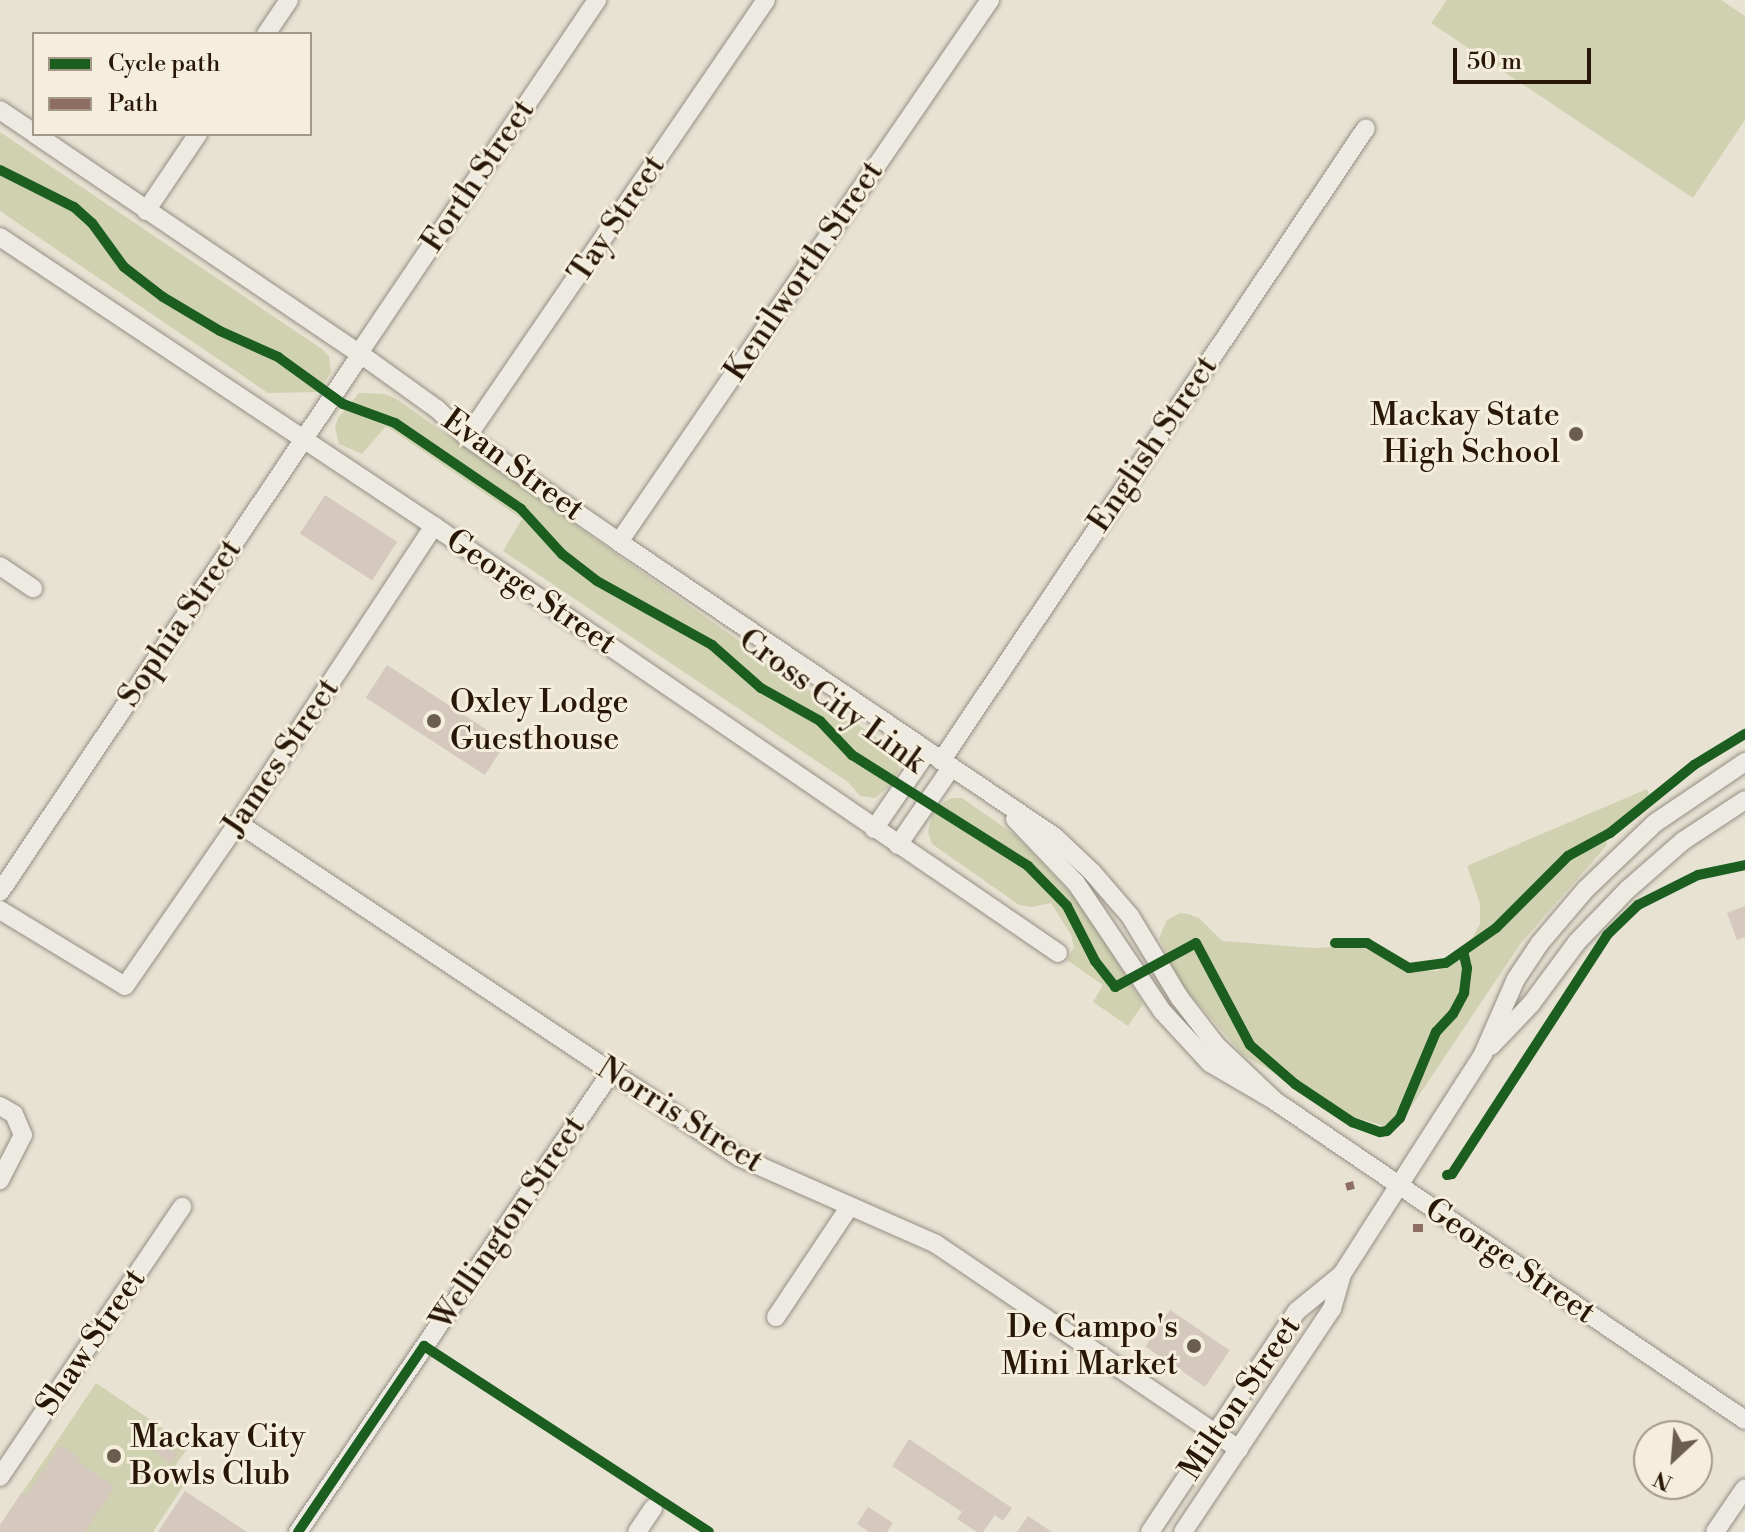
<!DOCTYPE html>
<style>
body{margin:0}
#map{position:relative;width:1745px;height:1532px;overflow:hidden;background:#e8e2d3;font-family:"Libre Bodoni",serif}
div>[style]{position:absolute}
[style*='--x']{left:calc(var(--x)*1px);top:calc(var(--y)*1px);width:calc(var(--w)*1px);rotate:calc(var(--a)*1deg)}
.green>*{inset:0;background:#d0d1b1}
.building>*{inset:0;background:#d5c8bc;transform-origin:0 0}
.roads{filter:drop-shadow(0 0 2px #948e84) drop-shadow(0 0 2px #948e84)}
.minor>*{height:18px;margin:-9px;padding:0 9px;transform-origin:9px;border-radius:9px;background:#eceae2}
.quiet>*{height:8px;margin-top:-4px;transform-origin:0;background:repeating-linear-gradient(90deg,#8d6e63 0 16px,transparent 0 24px)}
.cycleway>*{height:10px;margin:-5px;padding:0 5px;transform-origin:5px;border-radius:5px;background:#1b5e20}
.dots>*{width:22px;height:22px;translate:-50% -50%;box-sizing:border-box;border:4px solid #f5eedd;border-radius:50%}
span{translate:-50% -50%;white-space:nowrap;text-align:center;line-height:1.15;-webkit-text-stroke:6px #f5eedd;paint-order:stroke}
.street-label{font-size:32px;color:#281707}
.poi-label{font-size:32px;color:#281707}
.right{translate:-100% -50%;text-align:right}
.left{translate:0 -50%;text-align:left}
.legend{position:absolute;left:32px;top:32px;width:280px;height:104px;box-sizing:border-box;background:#f5eedd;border:2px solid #a39887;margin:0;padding:10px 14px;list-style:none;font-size:24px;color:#281707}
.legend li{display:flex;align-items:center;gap:16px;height:40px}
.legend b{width:40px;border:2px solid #a39887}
.north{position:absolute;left:1633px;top:1420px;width:80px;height:80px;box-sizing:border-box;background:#f5eedd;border:2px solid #a39887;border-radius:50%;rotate:206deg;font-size:22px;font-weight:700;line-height:32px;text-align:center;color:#281707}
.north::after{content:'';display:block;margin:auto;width:28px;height:36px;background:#6b5e4e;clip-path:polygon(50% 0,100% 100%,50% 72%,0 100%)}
.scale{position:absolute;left:1453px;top:48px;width:138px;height:36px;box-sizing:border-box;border:4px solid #281707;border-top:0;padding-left:10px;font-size:24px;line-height:28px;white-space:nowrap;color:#281707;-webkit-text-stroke:6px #f5eedd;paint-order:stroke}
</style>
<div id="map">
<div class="green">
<div style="clip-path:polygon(1447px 0,1721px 0,1745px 16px,1745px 120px,1693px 198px,1431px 23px)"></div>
<div style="clip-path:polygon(0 132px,322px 349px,329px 356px,331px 372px,319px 392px,268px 393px,0 211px)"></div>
<div style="clip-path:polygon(359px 393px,384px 394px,395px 398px,897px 752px,899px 770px,891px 785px,875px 798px,860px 796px,848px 782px,503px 551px,522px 519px,386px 426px,362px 454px,339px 444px,335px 427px,338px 418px)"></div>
<div style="clip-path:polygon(1647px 789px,1649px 795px,1604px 833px,1607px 845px,1521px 943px,1407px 1113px,1385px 1126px,1348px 1115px,1243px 1055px,1182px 985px,1159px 938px,1167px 920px,1180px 913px,1188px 914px,1199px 918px,1222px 941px,1313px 948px,1360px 946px,1406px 970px,1437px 971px,1462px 957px,1480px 924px,1480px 904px,1467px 866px)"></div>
<div style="clip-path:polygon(951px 798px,962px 798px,1015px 835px,1081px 904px,1143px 1004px,1128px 1026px,1093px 1002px,1103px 985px,1067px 960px,1074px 947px,1071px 935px,1051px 903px,1032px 907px,1019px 905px,932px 844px,928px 832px,932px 814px,938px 806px)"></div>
<div style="clip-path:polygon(96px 1383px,189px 1446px,175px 1466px,190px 1476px,153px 1532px,0 1532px,0 1526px)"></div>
</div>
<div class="building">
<div style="left:325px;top:495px;width:86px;height:46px;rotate:33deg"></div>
<div style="left:387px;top:665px;width:142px;height:39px;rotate:33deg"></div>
<div style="clip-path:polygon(1745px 906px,1745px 937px,1737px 940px,1727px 913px)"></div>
<div style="left:1170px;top:1310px;width:72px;height:44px;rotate:34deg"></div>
<div style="left:154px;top:1437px;width:29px;height:12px;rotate:35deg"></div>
<div style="clip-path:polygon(909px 1439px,1012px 1508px,1003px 1521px,995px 1515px,983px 1532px,977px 1532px,957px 1519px,962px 1512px,892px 1466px)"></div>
<div style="clip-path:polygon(60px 1445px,80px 1458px,78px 1462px,115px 1487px,85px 1532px,0 1532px,0 1525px,22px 1492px,27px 1495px)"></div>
<div style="clip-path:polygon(185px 1491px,247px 1532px,158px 1532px)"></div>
<div style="clip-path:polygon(868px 1507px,893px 1523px,887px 1532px,869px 1532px,857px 1524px)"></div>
<div style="clip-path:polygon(1028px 1516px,1052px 1532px,1017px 1532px)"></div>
</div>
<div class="roads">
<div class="minor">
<div style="--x:266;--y:34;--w:41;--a:-55.9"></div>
<div style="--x:0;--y:110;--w:41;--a:34.1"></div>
<div style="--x:35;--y:134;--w:391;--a:34.1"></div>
<div style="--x:359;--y:353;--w:96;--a:35.7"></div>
<div style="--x:437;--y:409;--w:41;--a:43"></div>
<div style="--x:467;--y:437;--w:185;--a:34.6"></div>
<div style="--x:619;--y:542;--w:526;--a:34.08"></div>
<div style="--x:1055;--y:837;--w:51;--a:43.4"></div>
<div style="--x:1092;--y:872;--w:58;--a:49.2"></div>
<div style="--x:1130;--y:916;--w:95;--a:58.8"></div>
<div style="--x:1179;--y:997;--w:61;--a:52.4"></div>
<div style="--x:1216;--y:1045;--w:81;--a:43.5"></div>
<div style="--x:146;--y:211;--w:93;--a:-56"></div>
<div style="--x:0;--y:237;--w:521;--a:33.66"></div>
<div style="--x:434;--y:526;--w:756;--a:34.38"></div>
<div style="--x:359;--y:353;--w:426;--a:-56"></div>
<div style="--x:467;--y:437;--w:529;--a:-55.62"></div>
<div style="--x:619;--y:542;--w:657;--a:-55.61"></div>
<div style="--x:0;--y:566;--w:40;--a:34"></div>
<div style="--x:941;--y:761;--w:762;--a:-56.12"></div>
<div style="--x:1015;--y:819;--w:88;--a:46.4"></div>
<div style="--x:1076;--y:883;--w:154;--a:56.1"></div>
<div style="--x:1162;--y:1011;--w:71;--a:47.3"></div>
<div style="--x:1210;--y:1063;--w:75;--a:30.3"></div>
<div style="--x:1275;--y:1101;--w:568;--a:34.17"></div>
<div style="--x:238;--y:823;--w:602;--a:33.69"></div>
<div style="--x:739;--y:1157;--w:215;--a:23.8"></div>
<div style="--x:936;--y:1244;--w:366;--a:34.1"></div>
<div style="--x:874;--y:829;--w:93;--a:-55.5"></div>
<div style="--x:898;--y:845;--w:93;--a:-55.5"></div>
<div style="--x:0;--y:892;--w:648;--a:-56.14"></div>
<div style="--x:0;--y:910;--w:146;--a:31.3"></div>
<div style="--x:125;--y:986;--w:198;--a:-55.3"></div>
<div style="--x:238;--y:823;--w:356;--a:-56.6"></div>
<div style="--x:1491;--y:1046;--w:58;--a:-46.4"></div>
<div style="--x:1531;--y:1004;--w:77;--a:-53.4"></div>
<div style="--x:1577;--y:942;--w:72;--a:-46.1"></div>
<div style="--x:1627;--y:890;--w:74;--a:-41.2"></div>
<div style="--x:1683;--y:841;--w:74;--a:-33.5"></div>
<div style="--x:0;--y:1106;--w:16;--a:30"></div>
<div style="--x:14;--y:1114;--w:23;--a:67"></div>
<div style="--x:23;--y:1135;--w:51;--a:117.1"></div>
<div style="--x:776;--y:1317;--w:133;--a:-56.3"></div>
<div style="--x:0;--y:1477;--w:326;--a:-56"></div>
<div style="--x:298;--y:1532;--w:554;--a:-55.74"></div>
<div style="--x:637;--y:1532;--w:29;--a:-56"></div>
<div style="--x:1150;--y:1532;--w:265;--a:-56.4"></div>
<div style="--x:1297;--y:1311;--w:58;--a:-39.4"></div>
<div style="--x:1183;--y:1532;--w:268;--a:-56.3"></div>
<div style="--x:1332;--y:1309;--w:36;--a:-74"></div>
<div style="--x:1342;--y:1274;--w:261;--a:-57.3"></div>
<div style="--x:1483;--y:1054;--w:82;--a:-66.3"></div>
<div style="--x:1516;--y:979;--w:43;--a:-56.3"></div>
<div style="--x:1540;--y:943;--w:71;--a:-49.6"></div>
<div style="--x:1586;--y:889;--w:95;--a:-43.7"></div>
<div style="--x:1655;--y:823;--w:109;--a:-34.1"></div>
<div style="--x:1715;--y:1532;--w:53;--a:-55.7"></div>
</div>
</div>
<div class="quiet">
<div style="--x:1349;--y:1182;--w:8;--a:76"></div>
<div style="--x:1413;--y:1228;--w:10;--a:0"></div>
</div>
<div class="cycleway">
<div style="--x:0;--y:170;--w:83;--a:26.6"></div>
<div style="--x:74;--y:207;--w:24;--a:42"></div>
<div style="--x:92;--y:223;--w:54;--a:54"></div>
<div style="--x:124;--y:267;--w:49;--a:37.6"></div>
<div style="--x:163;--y:297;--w:66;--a:30.8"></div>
<div style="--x:220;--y:331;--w:64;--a:24.1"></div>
<div style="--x:278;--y:357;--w:80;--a:35.9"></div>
<div style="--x:343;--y:404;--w:55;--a:20.1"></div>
<div style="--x:395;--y:423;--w:153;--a:34.3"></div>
<div style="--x:521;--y:509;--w:61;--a:47.7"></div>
<div style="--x:562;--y:554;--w:44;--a:37.6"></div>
<div style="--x:597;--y:581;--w:132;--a:29.1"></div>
<div style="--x:712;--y:645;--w:65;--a:41.3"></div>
<div style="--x:761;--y:688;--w:68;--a:29.2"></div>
<div style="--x:820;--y:721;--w:47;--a:46.7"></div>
<div style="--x:852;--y:755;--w:208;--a:32.2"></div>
<div style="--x:1028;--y:866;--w:56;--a:45.7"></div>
<div style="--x:1067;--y:906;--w:62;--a:63"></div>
<div style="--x:1095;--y:961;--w:33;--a:52"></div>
<div style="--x:1115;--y:987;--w:92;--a:-28.5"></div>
<div style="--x:1196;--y:943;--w:115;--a:62.1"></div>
<div style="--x:1250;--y:1045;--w:60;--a:40.9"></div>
<div style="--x:1295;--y:1084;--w:69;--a:33.7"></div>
<div style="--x:1352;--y:1122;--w:30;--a:20"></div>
<div style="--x:1380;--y:1132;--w:7;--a:-8"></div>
<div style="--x:1387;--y:1131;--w:18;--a:-45"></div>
<div style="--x:1400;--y:1118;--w:93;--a:-67.3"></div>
<div style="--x:1436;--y:1032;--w:25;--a:-47"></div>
<div style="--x:1453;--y:1014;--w:24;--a:-62"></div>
<div style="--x:1464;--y:993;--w:25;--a:-83"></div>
<div style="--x:1467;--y:968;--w:17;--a:-103"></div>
<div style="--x:1335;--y:943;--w:32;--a:0"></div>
<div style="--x:1367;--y:943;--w:49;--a:30.8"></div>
<div style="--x:1409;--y:968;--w:37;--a:-8"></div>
<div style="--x:1446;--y:963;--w:61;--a:-35"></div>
<div style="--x:1496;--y:928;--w:102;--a:-45"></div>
<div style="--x:1568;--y:856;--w:48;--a:-28.7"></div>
<div style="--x:1610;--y:833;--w:108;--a:-39"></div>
<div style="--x:1694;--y:765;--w:60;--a:-31.3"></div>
<div style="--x:1447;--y:1175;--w:5;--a:-11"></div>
<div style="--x:1452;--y:1174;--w:285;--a:-57"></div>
<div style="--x:1607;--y:935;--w:43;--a:-44.1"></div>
<div style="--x:1638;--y:905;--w:67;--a:-26.6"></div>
<div style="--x:1698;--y:875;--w:48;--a:-12"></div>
<div style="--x:298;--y:1532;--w:225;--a:-55.9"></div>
<div style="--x:424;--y:1346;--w:340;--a:33.1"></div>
</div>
<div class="dots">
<div style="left:1576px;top:434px;background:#6b5e4e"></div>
<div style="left:434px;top:721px;background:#6b5e4e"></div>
<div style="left:1194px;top:1346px;background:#6b5e4e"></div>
<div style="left:114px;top:1456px;background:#6b5e4e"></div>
</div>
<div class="street-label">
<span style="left:478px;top:176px;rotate:-56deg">Forth Street</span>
<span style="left:617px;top:219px;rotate:-56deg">Tay Street</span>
<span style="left:804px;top:271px;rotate:-56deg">Kenilworth Street</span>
<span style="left:1153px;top:444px;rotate:-56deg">English Street</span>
<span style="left:513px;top:465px;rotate:36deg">Evan Street</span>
<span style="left:531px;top:592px;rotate:34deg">George Street</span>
<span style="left:180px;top:623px;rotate:-56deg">Sophia Street</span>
<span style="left:832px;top:701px;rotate:36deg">Cross City Link</span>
<span style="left:281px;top:757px;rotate:-56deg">James Street</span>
<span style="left:680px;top:1115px;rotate:32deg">Norris Street</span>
<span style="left:508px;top:1223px;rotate:-56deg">Wellington Street</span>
<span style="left:1510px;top:1261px;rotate:34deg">George Street</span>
<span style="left:91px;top:1342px;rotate:-56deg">Shaw Street</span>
<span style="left:1240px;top:1398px;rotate:-56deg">Milton Street</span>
</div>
<div class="poi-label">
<span class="right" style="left:1560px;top:434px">Mackay State<br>High School</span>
<span class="left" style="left:450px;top:721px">Oxley Lodge<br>Guesthouse</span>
<span class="right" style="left:1178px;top:1346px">De Campo's<br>Mini Market</span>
<span class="left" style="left:130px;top:1456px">Mackay City<br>Bowls Club</span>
</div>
<ul class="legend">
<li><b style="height:10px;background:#1b5e20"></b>Cycle path</li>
<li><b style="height:10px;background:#8d6e63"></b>Path</li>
</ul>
<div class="north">N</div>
<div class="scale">50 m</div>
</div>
